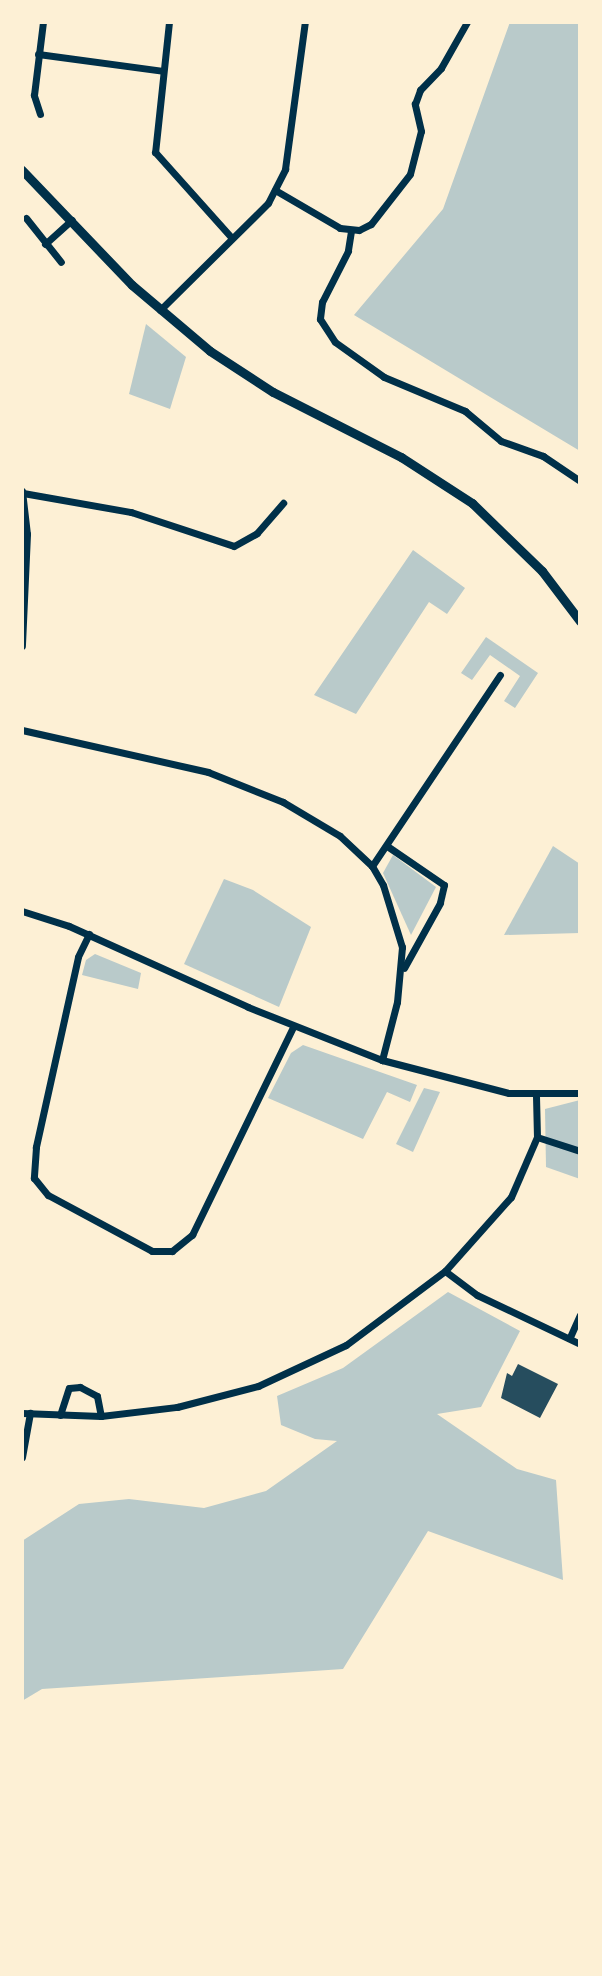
<!DOCTYPE html>
<style>
body{margin:0}
#map{position:relative;width:602px;height:1976px;overflow:hidden;background:#fdf0d5;font-family:Lora,serif}
div>[style]{position:absolute}
[style*='--x']{left:calc(var(--x)*1px);top:calc(var(--y)*1px);width:calc(var(--w)*1px);rotate:calc(var(--a)*1deg)}
.green>*{inset:0;background:#b9caca}
.building>*{inset:0;background:#264d5e}
.minor>*{height:7px;margin:-3.5px;padding:0 3.5px;transform-origin:3.5px;border-radius:3.5px;background:#003049}
.secondary>*{height:9px;margin:-4.5px;padding:0 4.5px;transform-origin:4.5px;border-radius:4.5px;background:#003049}
span{translate:-50% -50%;white-space:nowrap;text-align:center;line-height:1.15;-webkit-text-stroke:6px #fdf0d5;paint-order:stroke}
.frame{position:absolute;inset:0;border:24px solid #fdf0d5;pointer-events:none}
</style>
<div id="map">
<div class="green">
<div style="clip-path:polygon(510px 22px,580px 22px,580px 451px,354px 315px,443px 209px)"></div>
<div style="clip-path:polygon(146px 324px,186px 357px,170px 409px,129px 394px)"></div>
<div style="clip-path:polygon(413px 550px,465px 588px,447px 614px,429px 602px,356px 714px,314px 695px)"></div>
<div style="clip-path:polygon(486px 637px,538px 673px,515px 708px,504px 701px,520px 676px,490px 655px,472px 680px,461px 673px)"></div>
<div style="clip-path:polygon(553px 846px,580px 864px,580px 933px,504px 935px)"></div>
<div style="clip-path:polygon(393px 855px,436px 887px,411px 935px,383px 873px)"></div>
<div style="clip-path:polygon(224px 879px,253px 890px,311px 927px,279px 1007px,184px 964px)"></div>
<div style="clip-path:polygon(95px 954px,141px 973px,138px 989px,82px 975px,86px 960px)"></div>
<div style="clip-path:polygon(303px 1045px,417px 1085px,410px 1102px,387px 1092px,363px 1139px,268px 1098px,291px 1053px)"></div>
<div style="clip-path:polygon(424px 1088px,440px 1092px,413px 1152px,396px 1144px)"></div>
<div style="clip-path:polygon(580px 1100px,580px 1179px,546px 1167px,545px 1109px)"></div>
<div style="clip-path:polygon(448px 1292px,520px 1331px,481px 1407px,437px 1414px,517px 1469px,556px 1480px,563px 1580px,428px 1531px,343px 1669px,42px 1689px,22px 1701px,22px 1541px,79px 1504px,129px 1499px,204px 1508px,266px 1491px,337px 1441px,315px 1439px,281px 1425px,277px 1396px,343px 1368px)"></div>
</div>
<div class="building">
<div style="clip-path:polygon(518px 1364px,558px 1384px,540px 1418px,501px 1398px,507px 1373px,512px 1376px)"></div>
</div>
<div class="minor">
<div style="--x:169;--y:22;--w:131;--a:96.1"></div>
<div style="--x:155;--y:152;--w:115;--a:48.2"></div>
<div style="--x:38;--y:54;--w:126;--a:7.7"></div>
<div style="--x:40;--y:114;--w:20;--a:-108"></div>
<div style="--x:34;--y:95;--w:74;--a:-83"></div>
<div style="--x:275;--y:190;--w:75;--a:30.3"></div>
<div style="--x:340;--y:228;--w:19;--a:6"></div>
<div style="--x:359;--y:230;--w:13;--a:-27"></div>
<div style="--x:371;--y:224;--w:63;--a:-52"></div>
<div style="--x:410;--y:174;--w:44;--a:-75.7"></div>
<div style="--x:421;--y:131;--w:28;--a:-103"></div>
<div style="--x:415;--y:104;--w:15;--a:-70"></div>
<div style="--x:420;--y:90;--w:30;--a:-46"></div>
<div style="--x:441;--y:68;--w:53;--a:-60.5"></div>
<div style="--x:26;--y:218;--w:56;--a:51.5"></div>
<div style="--x:351;--y:231;--w:20;--a:99"></div>
<div style="--x:348;--y:251;--w:57;--a:117"></div>
<div style="--x:322;--y:302;--w:17;--a:97"></div>
<div style="--x:320;--y:319;--w:27;--a:57"></div>
<div style="--x:335;--y:342;--w:60;--a:35.5"></div>
<div style="--x:384;--y:377;--w:88;--a:22.8"></div>
<div style="--x:465;--y:411;--w:47;--a:39.8"></div>
<div style="--x:501;--y:441;--w:45;--a:19.7"></div>
<div style="--x:543;--y:456;--w:45;--a:34"></div>
<div style="--x:45;--y:244;--w:36;--a:-42"></div>
<div style="--x:160;--y:310;--w:152;--a:-44.7"></div>
<div style="--x:268;--y:203;--w:38;--a:-63"></div>
<div style="--x:285;--y:169;--w:148;--a:-82.3"></div>
<div style="--x:22;--y:491;--w:43;--a:83.4"></div>
<div style="--x:27;--y:534;--w:112;--a:92.6"></div>
<div style="--x:23;--y:493;--w:110;--a:10"></div>
<div style="--x:131;--y:512;--w:108;--a:18.3"></div>
<div style="--x:234;--y:546;--w:26;--a:-29"></div>
<div style="--x:257;--y:533;--w:40;--a:-49"></div>
<div style="--x:22;--y:730;--w:191;--a:12.7"></div>
<div style="--x:208;--y:772;--w:81;--a:21.8"></div>
<div style="--x:283;--y:802;--w:66;--a:30.8"></div>
<div style="--x:340;--y:836;--w:44;--a:43.2"></div>
<div style="--x:372;--y:866;--w:22;--a:60"></div>
<div style="--x:383;--y:885;--w:65;--a:73"></div>
<div style="--x:402;--y:947;--w:55;--a:95.2"></div>
<div style="--x:397;--y:1002;--w:60;--a:104.5"></div>
<div style="--x:387;--y:846;--w:69;--a:34.4"></div>
<div style="--x:444;--y:885;--w:18;--a:103"></div>
<div style="--x:440;--y:903;--w:74;--a:119"></div>
<div style="--x:372;--y:866;--w:230;--a:-56.2"></div>
<div style="--x:22;--y:911;--w:49;--a:17.7"></div>
<div style="--x:69;--y:926;--w:196;--a:24.3"></div>
<div style="--x:248;--y:1007;--w:144;--a:21.6"></div>
<div style="--x:382;--y:1060;--w:131;--a:14.6"></div>
<div style="--x:509;--y:1093;--w:71;--a:0"></div>
<div style="--x:89;--y:934;--w:25;--a:116"></div>
<div style="--x:78;--y:957;--w:195;--a:102.5"></div>
<div style="--x:36;--y:1147;--w:31;--a:94"></div>
<div style="--x:34;--y:1178;--w:22;--a:51"></div>
<div style="--x:48;--y:1195;--w:118;--a:28.3"></div>
<div style="--x:152;--y:1251;--w:20;--a:0"></div>
<div style="--x:172;--y:1251;--w:26;--a:-39"></div>
<div style="--x:192;--y:1235;--w:231;--a:-64.1"></div>
<div style="--x:537;--y:1137;--w:45;--a:18"></div>
<div style="--x:445;--y:1271;--w:40;--a:37"></div>
<div style="--x:477;--y:1295;--w:114;--a:25.4"></div>
<div style="--x:570;--y:1337;--w:24;--a:-66"></div>
<div style="--x:22;--y:1413;--w:79;--a:2.2"></div>
<div style="--x:101;--y:1416;--w:77;--a:-6.8"></div>
<div style="--x:177;--y:1407;--w:84;--a:-14.5"></div>
<div style="--x:258;--y:1386;--w:97;--a:-25"></div>
<div style="--x:346;--y:1345;--w:124;--a:-36.8"></div>
<div style="--x:445;--y:1271;--w:99;--a:-48.3"></div>
<div style="--x:511;--y:1197;--w:65;--a:-66.6"></div>
<div style="--x:537;--y:1137;--w:42;--a:-91.4"></div>
<div style="--x:60;--y:1415;--w:28;--a:-72"></div>
<div style="--x:69;--y:1388;--w:11;--a:-5"></div>
<div style="--x:80;--y:1387;--w:19;--a:28"></div>
<div style="--x:97;--y:1396;--w:20;--a:79"></div>
<div style="--x:22;--y:1457;--w:45;--a:-79.7"></div>
</div>
<div class="secondary">
<div style="--x:22;--y:170;--w:159;--a:46.3"></div>
<div style="--x:132;--y:285;--w:102;--a:40.2"></div>
<div style="--x:210;--y:351;--w:75;--a:33.1"></div>
<div style="--x:273;--y:392;--w:144;--a:26.9"></div>
<div style="--x:401;--y:457;--w:85;--a:32.9"></div>
<div style="--x:472;--y:503;--w:98;--a:44.2"></div>
<div style="--x:542;--y:571;--w:63;--a:52.8"></div>
</div>
<div class="frame"></div>
</div>
